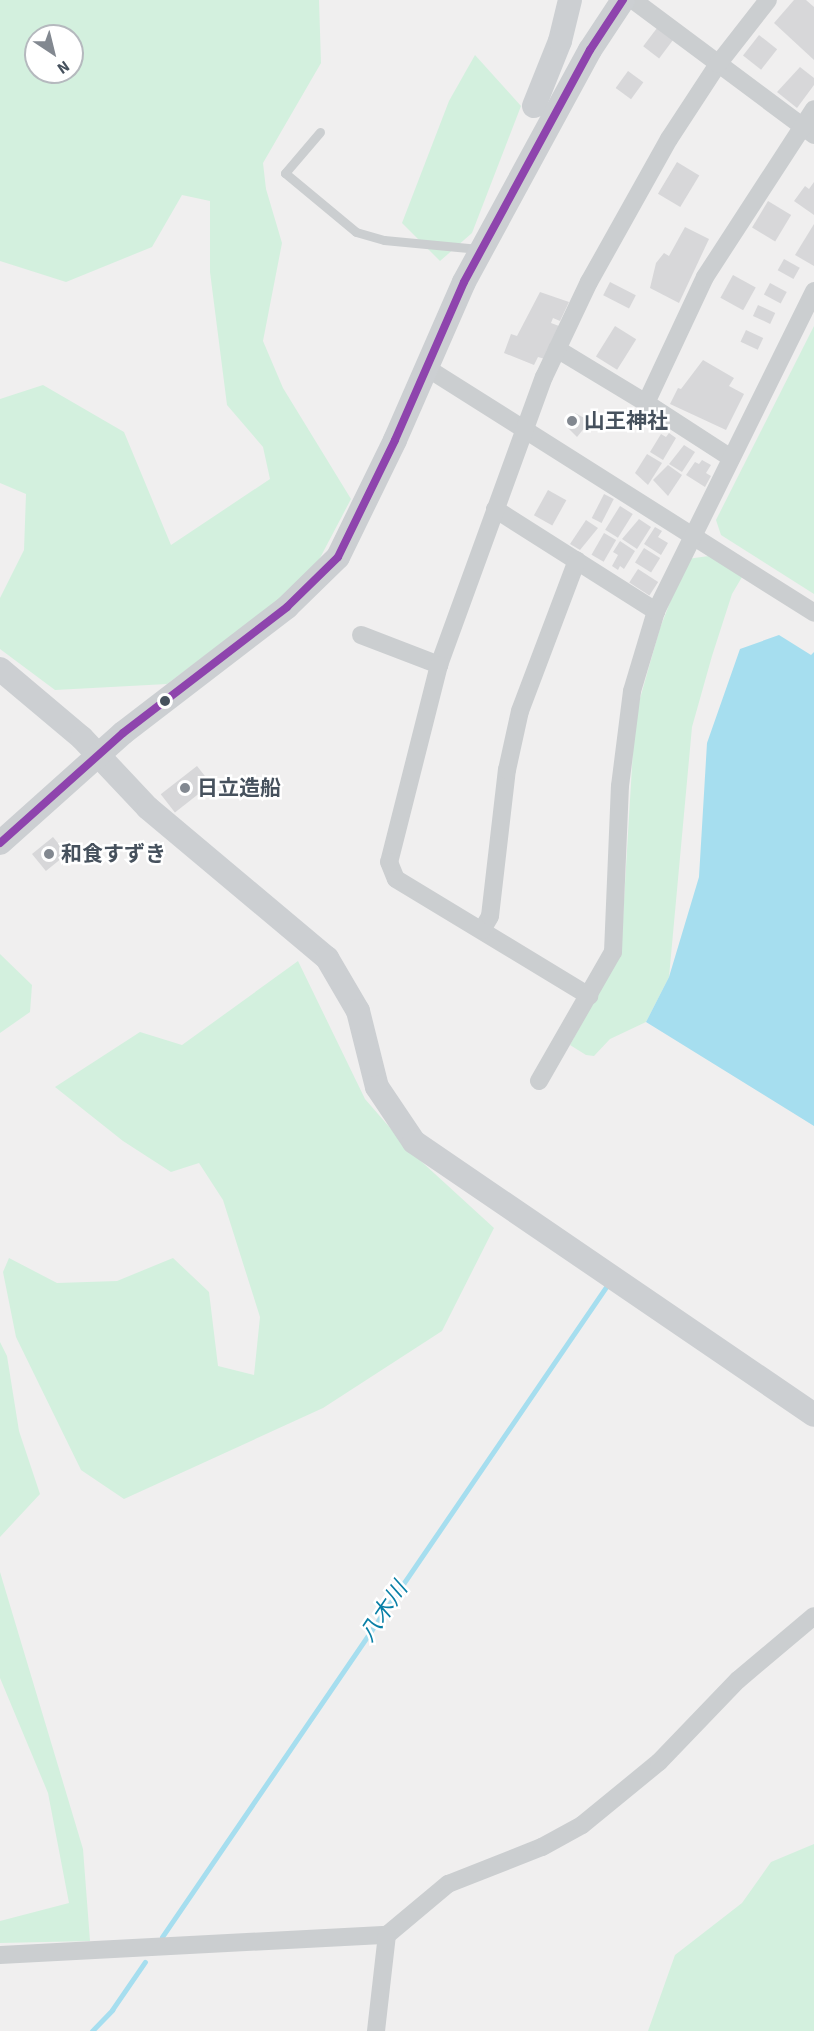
<!DOCTYPE html>
<meta charset="utf-8">
<style>
body{margin:0}
#map{position:relative;width:814px;height:2031px;overflow:hidden;background:#f0efef;font-family:"Source Sans 3","Noto Sans JP",sans-serif}
div>[style]{position:absolute}
[style*='--x']{left:calc(var(--x)*1px);top:calc(var(--y)*1px);width:calc(var(--w)*1px);rotate:calc(var(--a)*1deg)}
.green>*{inset:0;background:#d3f0de}
.water>*{inset:0;background:#a6deef}
.stream>*{height:4.5px;margin:-2.25px;padding:0 2.25px;transform-origin:2.25px;border-radius:2.25px;background:#a6deef}
.building>*{inset:0;background:#d7d7d9;transform-origin:0 0}
.lane>*{height:9px;margin:-4.5px;padding:0 4.5px;transform-origin:4.5px;border-radius:4.5px;background:#cbced0}
.street>*{height:18px;margin:-9px;padding:0 9px;transform-origin:9px;border-radius:9px;background:#cbced0}
.secondary>*{height:24px;margin:-12px;padding:0 12px;transform-origin:12px;border-radius:12px;background:#cccfd2}
.bus-1>*{height:8px;margin:-4px;padding:0 4px;transform-origin:4px;border-radius:4px;background:#8e44ad}
.dots>*{width:16px;height:16px;translate:-50% -50%;box-sizing:border-box;border:3px solid #fff;border-radius:50%}
span{translate:-50% -50%;white-space:nowrap;text-align:center;line-height:1.15;-webkit-text-stroke:5px #fff;paint-order:stroke}
.poi-label{font-size:21px;color:#46515d;font-weight:700}
.left{translate:0 -50%;text-align:left}
.water-label{font-size:22px;color:#087fa6;font-style:italic}
.north{position:absolute;left:24px;top:24px;width:60px;height:60px;box-sizing:border-box;background:#fff;border:2px solid #b5b9be;border-radius:50%;rotate:145deg;font-size:16px;font-weight:700;line-height:24px;text-align:center;color:#46515d}
.north::after{content:'';display:block;margin:auto;width:21px;height:27px;background:#828890;clip-path:polygon(50% 0,100% 100%,50% 72%,0 100%)}
</style>
<div id="map">
<div class="green">
<div style="clip-path:polygon(evenodd,0 0,319px 0,321px 63px,263px 163px,266px 189px,282px 243px,263px 341px,283px 388px,351px 499px,310px 577px,167px 684px,55px 690px,0 649px,0 598px,24px 550px,26px 494px,0 483px,0 399px,43px 385px,124px 432px,171px 545px,270px 479px,263px 447px,227px 405px,210px 272px,210px 201px,182px 195px,152px 247px,66px 282px,0 261px,0 0,36px 36px,72px 36px,72px 72px,36px 72px,36px 36px)"></div>
<div style="clip-path:polygon(475px 55px,521px 106px,472px 233px,440px 261px,402px 223px,449px 101px)"></div>
<div style="clip-path:polygon(814px 326px,814px 594px,721px 535px,716px 520px)"></div>
<div style="clip-path:polygon(709px 556px,742px 577px,732px 594px,712px 656px,692px 727px,669px 977px,646px 1022px,610px 1039px,594px 1056px,586px 1055px,570px 1045px,621px 951px,635px 716px,660px 628px,687px 559px)"></div>
<div style="clip-path:polygon(0 954px,32px 985px,30px 1012px,0 1033px)"></div>
<div style="clip-path:polygon(298px 961px,365px 1099px,411px 1152px,494px 1228px,442px 1331px,323px 1408px,124px 1499px,81px 1470px,16px 1337px,3px 1272px,9px 1258px,57px 1283px,117px 1281px,173px 1258px,209px 1292px,218px 1366px,254px 1375px,260px 1317px,223px 1200px,199px 1163px,171px 1172px,123px 1141px,55px 1087px,140px 1032px,182px 1045px)"></div>
<div style="clip-path:polygon(0 1342px,7px 1356px,19px 1431px,40px 1494px,0 1537px)"></div>
<div style="clip-path:polygon(0 1572px,83px 1849px,90px 1941px,0 1943px,0 1921px,69px 1903px,48px 1793px,0 1678px)"></div>
<div style="clip-path:polygon(814px 1844px,814px 2031px,648px 2031px,675px 1955px,742px 1903px,771px 1862px)"></div>
</div>
<div class="water">
<div style="clip-path:polygon(779px 635px,811px 655px,814px 652px,814px 1126px,646px 1022px,669px 977px,699px 877px,707px 743px,740px 649px)"></div>
</div>
<div class="stream">
<div style="--x:162;--y:1937;--w:787;--a:-55.66"></div>
<div style="--x:92;--y:2031;--w:29;--a:-46"></div>
<div style="--x:112;--y:2010;--w:58;--a:-55.5"></div>
</div>
<div class="building">
<div style="clip-path:polygon(794px 0,806px 0,814px 7px,814px 60px,774px 23px)"></div>
<div style="left:657px;top:28px;width:20px;height:23px;rotate:37deg"></div>
<div style="left:759px;top:35px;width:23px;height:26px;rotate:38deg"></div>
<div style="clip-path:polygon(800px 67px,814px 78px,814px 85px,797px 108px,777px 92px)"></div>
<div style="left:628px;top:71px;width:19px;height:21px;rotate:36deg"></div>
<div style="left:677px;top:162px;width:26px;height:37px;rotate:31deg"></div>
<div style="clip-path:polygon(814px 182px,814px 215px,794px 201px,805px 186px,809px 189px)"></div>
<div style="left:768px;top:201px;width:27px;height:31px;rotate:31deg"></div>
<div style="clip-path:polygon(814px 224px,814px 266px,795px 255px)"></div>
<div style="clip-path:polygon(685px 227px,709px 239px,679px 303px,650px 288px,656px 263px,664px 253px,669px 256px)"></div>
<div style="left:784px;top:259px;width:18px;height:13px;rotate:29deg"></div>
<div style="left:733px;top:275px;width:26px;height:26px;rotate:29deg"></div>
<div style="left:610px;top:282px;width:29px;height:15px;rotate:27deg"></div>
<div style="left:770px;top:283px;width:19px;height:13px;rotate:28deg"></div>
<div style="clip-path:polygon(540px 292px,569px 302px,560px 321px,553px 318px,551px 323px,559px 326px,545px 359px,538px 357px,534px 365px,504px 353px,511px 334px,517px 336px)"></div>
<div style="left:758px;top:305px;width:19px;height:12px;rotate:25deg"></div>
<div style="left:615px;top:326px;width:25px;height:36px;rotate:32deg"></div>
<div style="left:746px;top:330px;width:19px;height:13px;rotate:25deg"></div>
<div style="clip-path:polygon(703px 360px,734px 378px,729px 386px,744px 394px,726px 430px,670px 404px,678px 388px,681px 389px)"></div>
<div style="clip-path:polygon(575px 413px,590px 421px,577px 437px,568px 428px)"></div>
<div style="clip-path:polygon(669px 433px,676px 438px,663px 460px,650px 452px,661px 434px,666px 437px)"></div>
<div style="clip-path:polygon(684px 445px,695px 452px,682px 472px,669px 464px)"></div>
<div style="clip-path:polygon(647px 454px,662px 463px,648px 485px,635px 473px)"></div>
<div style="clip-path:polygon(702px 460px,711px 465px,706px 473px,711px 476px,705px 487px,686px 475px,695px 462px,699px 464px)"></div>
<div style="clip-path:polygon(668px 465px,682px 475px,668px 496px,653px 480px)"></div>
<div style="left:548px;top:490px;width:21px;height:29px;rotate:29deg"></div>
<div style="left:604px;top:494px;width:11px;height:27px;rotate:27deg"></div>
<div style="left:620px;top:506px;width:15px;height:28px;rotate:32deg"></div>
<div style="clip-path:polygon(639px 519px,651px 527px,637px 549px,622px 539px)"></div>
<div style="clip-path:polygon(586px 520px,598px 528px,580px 550px,570px 544px)"></div>
<div style="clip-path:polygon(655px 527px,662px 531px,658px 537px,668px 543px,661px 555px,644px 544px)"></div>
<div style="left:604px;top:533px;width:14px;height:25px;rotate:30deg"></div>
<div style="clip-path:polygon(620px 541px,635px 551px,624px 569px,620px 566px,618px 570px,612px 566px,618px 555px,613px 552px)"></div>
<div style="left:644px;top:548px;width:19px;height:17px;rotate:32deg"></div>
<div style="left:638px;top:569px;width:24px;height:16px;rotate:33deg"></div>
<div style="left:197px;top:766px;width:23px;height:46px;rotate:52deg"></div>
<div style="left:53px;top:837px;width:22px;height:27px;rotate:51deg"></div>
</div>
<div class="lane">
<div style="--x:320;--y:132;--w:54;--a:130.5"></div>
<div style="--x:285;--y:173;--w:92;--a:39.7"></div>
<div style="--x:356;--y:232;--w:29;--a:16"></div>
<div style="--x:384;--y:240;--w:95;--a:5.4"></div>
</div>
<div class="street">
<div style="--x:633;--y:0;--w:226;--a:36.7"></div>
<div style="--x:557;--y:349;--w:104;--a:31.2"></div>
<div style="--x:427;--y:368;--w:458;--a:32.3"></div>
<div style="--x:731;--y:458;--w:101;--a:-147.1"></div>
<div style="--x:646;--y:403;--w:139;--a:-64.9"></div>
<div style="--x:705;--y:277;--w:200;--a:-57"></div>
<div style="--x:495;--y:509;--w:191;--a:32.4"></div>
<div style="--x:361;--y:635;--w:84;--a:21"></div>
<div style="--x:439;--y:665;--w:307;--a:-70"></div>
<div style="--x:544;--y:377;--w:105;--a:-64.7"></div>
<div style="--x:589;--y:282;--w:164;--a:-60.8"></div>
<div style="--x:669;--y:139;--w:90;--a:-56.8"></div>
<div style="--x:718;--y:64;--w:81;--a:-52"></div>
<div style="--x:439;--y:665;--w:203;--a:104.2"></div>
<div style="--x:389;--y:862;--w:18;--a:68"></div>
<div style="--x:396;--y:879;--w:226;--a:31.2"></div>
<div style="--x:482;--y:930;--w:16;--a:-60"></div>
<div style="--x:490;--y:916;--w:147;--a:-83.4"></div>
<div style="--x:507;--y:770;--w:60;--a:-77.6"></div>
<div style="--x:520;--y:711;--w:161;--a:-69.3"></div>
<div style="--x:539;--y:1081;--w:149;--a:-60.2"></div>
<div style="--x:613;--y:952;--w:166;--a:-87.6"></div>
<div style="--x:620;--y:786;--w:96;--a:-82.8"></div>
<div style="--x:632;--y:691;--w:84;--a:-73.3"></div>
<div style="--x:656;--y:611;--w:357;--a:-63.7"></div>
<div style="--x:0;--y:1955;--w:388;--a:-3"></div>
<div style="--x:387;--y:1935;--w:80;--a:-39.9"></div>
<div style="--x:448;--y:1884;--w:101;--a:-21.5"></div>
<div style="--x:542;--y:1847;--w:46;--a:-28.8"></div>
<div style="--x:582;--y:1825;--w:99;--a:-39.3"></div>
<div style="--x:659;--y:1762;--w:114;--a:-46.1"></div>
<div style="--x:738;--y:1680;--w:99;--a:-40.1"></div>
<div style="--x:376;--y:2031;--w:97;--a:-83.5"></div>
</div>
<div class="secondary">
<div style="--x:534;--y:106;--w:70;--a:-68.2"></div>
<div style="--x:560;--y:41;--w:42;--a:-76.3"></div>
<div style="--x:0;--y:669;--w:107;--a:40.1"></div>
<div style="--x:82;--y:738;--w:96;--a:46.7"></div>
<div style="--x:148;--y:808;--w:234;--a:40"></div>
<div style="--x:327;--y:958;--w:61;--a:59.7"></div>
<div style="--x:358;--y:1011;--w:78;--a:76"></div>
<div style="--x:377;--y:1087;--w:66;--a:56.1"></div>
<div style="--x:414;--y:1142;--w:484;--a:34.3"></div>
<div style="--x:0;--y:843;--w:165;--a:-41.8"></div>
<div style="--x:123;--y:733;--w:207;--a:-37.5"></div>
<div style="--x:287;--y:607;--w:71;--a:-44.4"></div>
<div style="--x:338;--y:557;--w:130;--a:-64"></div>
<div style="--x:395;--y:440;--w:172;--a:-66.4"></div>
<div style="--x:464;--y:282;--w:264;--a:-61.5"></div>
<div style="--x:590;--y:50;--w:60;--a:-56.6"></div>
</div>
<div class="bus-1">
<div style="--x:0;--y:843;--w:165;--a:-41.8"></div>
<div style="--x:123;--y:733;--w:207;--a:-37.5"></div>
<div style="--x:287;--y:607;--w:71;--a:-44.4"></div>
<div style="--x:338;--y:557;--w:130;--a:-64"></div>
<div style="--x:395;--y:440;--w:172;--a:-66.4"></div>
<div style="--x:464;--y:282;--w:264;--a:-61.5"></div>
<div style="--x:590;--y:50;--w:60;--a:-56.6"></div>
</div>
<div class="dots">
<div style="left:572px;top:421px;background:#828890"></div>
<div style="left:165px;top:701px;background:#46515d"></div>
<div style="left:185px;top:788px;background:#828890"></div>
<div style="left:49px;top:854px;background:#828890"></div>
</div>
<div class="poi-label">
<span class="left" style="left:584px;top:421px">山王神社</span>
<span class="left" style="left:197px;top:788px">日立造船</span>
<span class="left" style="left:61px;top:854px">和食すずき</span>
</div>
<div class="water-label">
<span style="left:384px;top:1612px;rotate:-56deg">八木川</span>
</div>
<div class="north">N</div>
</div>
